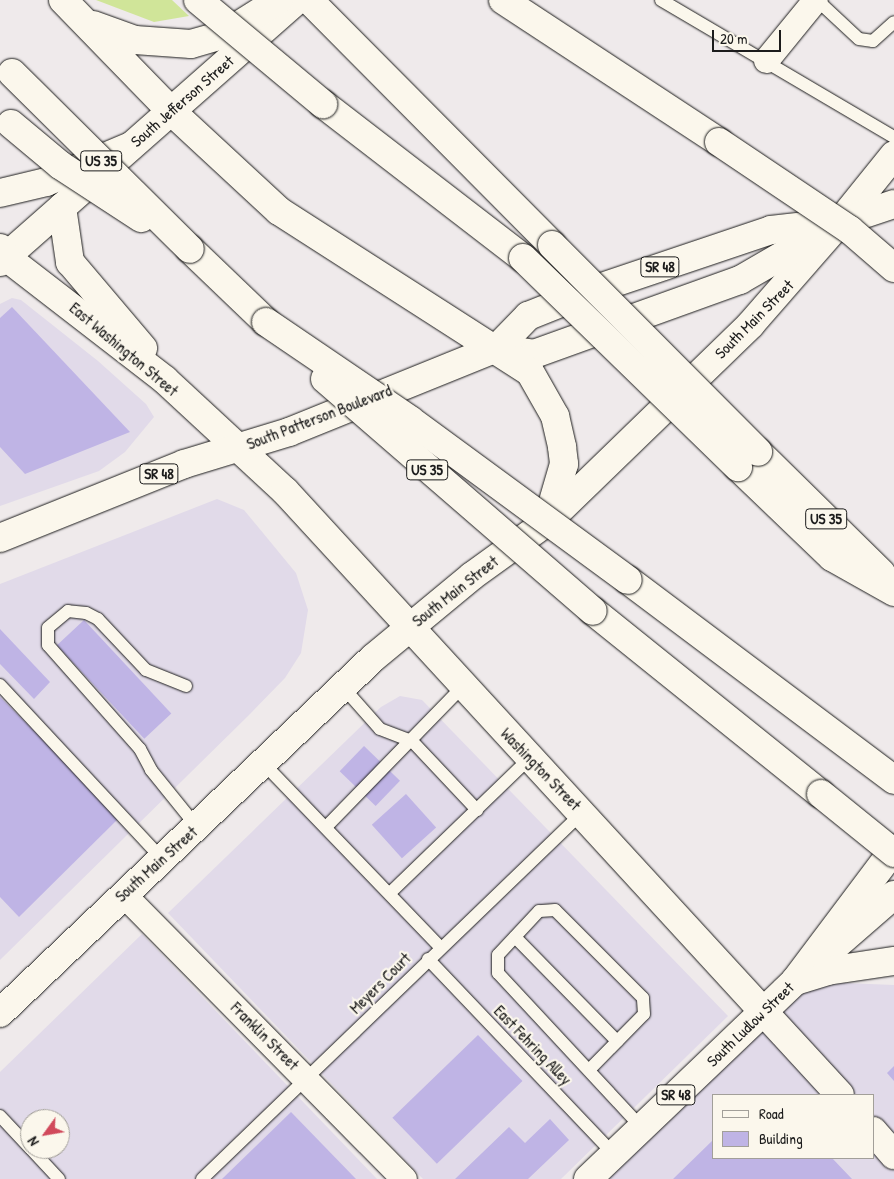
<!DOCTYPE html>
<style>
body{margin:0}
#map{position:relative;width:894px;height:1179px;overflow:hidden;background:#efeaeb;font-family:"Patrick Hand",sans-serif}
div>[style]{position:absolute}
[style*='--x']{left:calc(var(--x)*1px);top:calc(var(--y)*1px);width:calc(var(--w)*1px);rotate:calc(var(--a)*1deg)}
.built>*{inset:0;background:#e1dae9}
.green>*{inset:0;background:#d0e599}
.building>*{inset:0;background:#bfb4e5;transform-origin:0 0}
.roads{filter:drop-shadow(0 0 1px #1c1c1c) drop-shadow(0 0 1px #1c1c1c)}
.service>*{height:12px;margin:-6px;padding:0 6px;transform-origin:6px;border-radius:6px;background:#fbf7ec}
.minor>*{height:25px;margin:-12.5px;padding:0 12.5px;transform-origin:12.5px;border-radius:12.5px;background:#fbf7ec}
.tertiary>*{height:28px;margin:-14px;padding:0 14px;transform-origin:14px;border-radius:14px;background:#fbf7ec}
.primary>*{height:28px;margin:-14px;padding:0 14px;transform-origin:14px;border-radius:14px;background:#fbf7ec}
.motorway>*{height:28px;margin:-14px;padding:0 14px;transform-origin:14px;border-radius:14px;background:#fbf7ec}
.bridges{filter:drop-shadow(0 0 1px #1c1c1c) drop-shadow(0 0 1px #1c1c1c)}
.motorway-bridge>*{height:28px;margin:-14px;padding:0 14px;transform-origin:14px;border-radius:14px;background:#fbf7ec}
span{translate:-50% -50%;white-space:nowrap;text-align:center;line-height:1.15;-webkit-text-stroke:4.5px #fbf7ec;paint-order:stroke}
.shield-label span{padding:1px 4px;background:#fbf7ec;border:1px solid;border-radius:4px;-webkit-text-stroke-width:0}
.shield-label{font-size:15px;color:#1c1c1c;font-weight:700}
.street-label{font-size:16px;color:#1c1c1c}
.legend{position:absolute;left:712px;top:1094px;width:162px;height:65px;box-sizing:border-box;background:#fbf7ec;border:1px solid #a29f99;margin:0;padding:6px 9px;list-style:none;font-size:15px;color:#1c1c1c}
.legend li{display:flex;align-items:center;gap:10px;height:25px}
.legend b{width:25px;border:1px solid #a29f99}
.north{position:absolute;left:20px;top:1109px;width:50px;height:50px;box-sizing:border-box;background:#fbf7ec;border:1px solid #a29f99;border-radius:50%;rotate:238deg;font-size:14px;font-weight:700;line-height:20px;text-align:center;color:#1c1c1c}
.north::after{content:'';display:block;margin:auto;width:18px;height:22px;background:#d1495b;clip-path:polygon(50% 0,100% 100%,50% 72%,0 100%)}
.scale{position:absolute;left:712px;top:30px;width:69px;height:22px;box-sizing:border-box;border:2px solid #1c1c1c;border-top:0;padding-left:6px;font-size:15px;line-height:18px;white-space:nowrap;color:#1c1c1c;-webkit-text-stroke:4px #fbf7ec;paint-order:stroke}
</style>
<div id="map">
<div class="built">
<div style="clip-path:polygon(12px 298px,21px 300px,98px 361px,146px 404px,154px 417px,125px 452px,99px 471px,0 506px,0 304px)"></div>
<div style="clip-path:polygon(217px 499px,244px 510px,296px 573px,308px 610px,301px 653px,285px 678px,249px 715px,0 960px,0 584px)"></div>
<div style="clip-path:polygon(400px 696px,422px 700px,728px 1016px,561px 1179px,423px 1179px,168px 913px,381px 707px)"></div>
<div style="clip-path:polygon(evenodd,142px 934px,377px 1179px,0 1179px,0 1072px,142px 934px,30px 1119px,60px 1119px,60px 1149px,30px 1149px,30px 1119px)"></div>
<div style="clip-path:polygon(evenodd,795px 981px,894px 985px,894px 1179px,588px 1179px,795px 981px,713px 1095px,873px 1095px,873px 1158px,713px 1158px,713px 1095px)"></div>
</div>
<div class="green">
<div style="clip-path:polygon(96px 0,172px 0,189px 16px,154px 22px)"></div>
</div>
<div class="building">
<div style="clip-path:polygon(12px 307px,130px 432px,25px 474px,0 447px,0 318px)"></div>
<div style="left:84px;top:620px;width:128px;height:37px;rotate:47deg"></div>
<div style="clip-path:polygon(0 629px,50px 682px,34px 699px,0 664px)"></div>
<div style="clip-path:polygon(0 697px,120px 817px,19px 917px,0 897px)"></div>
<div style="left:364px;top:746px;width:50px;height:35px;rotate:44deg"></div>
<div style="left:406px;top:794px;width:45px;height:46px;rotate:48deg"></div>
<div style="left:478px;top:1035px;width:64px;height:119px;rotate:46deg"></div>
<div style="clip-path:polygon(894px 1066px,894px 1081px,887px 1073px)"></div>
<div style="clip-path:polygon(291px 1112px,356px 1179px,222px 1179px)"></div>
<div style="clip-path:polygon(550px 1119px,569px 1140px,528px 1179px,455px 1179px,509px 1127px,525px 1143px)"></div>
<div style="clip-path:polygon(713px 1140px,713px 1158px,832px 1158px,852px 1179px,673px 1179px)"></div>
</div>
<div class="roads">
<div class="service">
<div style="--x:661;--y:0;--w:270;--a:30.5"></div>
<div style="--x:817;--y:0;--w:57;--a:42.9"></div>
<div style="--x:859;--y:39;--w:14;--a:8"></div>
<div style="--x:873;--y:41;--w:28;--a:-42"></div>
<div style="--x:0;--y:685;--w:238;--a:47"></div>
<div style="--x:186;--y:686;--w:43;--a:-158.2"></div>
<div style="--x:146;--y:670;--w:70;--a:-133.3"></div>
<div style="--x:98;--y:619;--w:13;--a:-153"></div>
<div style="--x:86;--y:613;--w:18;--a:-174"></div>
<div style="--x:68;--y:611;--w:26;--a:140"></div>
<div style="--x:48;--y:628;--w:17;--a:90"></div>
<div style="--x:48;--y:645;--w:139;--a:48.5"></div>
<div style="--x:140;--y:749;--w:24;--a:62"></div>
<div style="--x:151;--y:770;--w:73;--a:51.1"></div>
<div style="--x:342;--y:686;--w:57;--a:48.5"></div>
<div style="--x:380;--y:729;--w:34;--a:21"></div>
<div style="--x:412;--y:741;--w:95;--a:46.7"></div>
<div style="--x:265;--y:765;--w:252;--a:46.1"></div>
<div style="--x:327;--y:826;--w:195;--a:-45.8"></div>
<div style="--x:390;--y:893;--w:194;--a:-44"></div>
<div style="--x:515;--y:937;--w:146;--a:45.6"></div>
<div style="--x:428;--y:959;--w:269;--a:46.4"></div>
<div style="--x:589;--y:1070;--w:78;--a:-45.5"></div>
<div style="--x:644;--y:1014;--w:16;--a:-94"></div>
<div style="--x:643;--y:998;--w:124;--a:-135"></div>
<div style="--x:555;--y:910;--w:16;--a:176"></div>
<div style="--x:539;--y:911;--w:60;--a:133"></div>
<div style="--x:498;--y:955;--w:18;--a:90"></div>
<div style="--x:498;--y:973;--w:212;--a:47.1"></div>
<div style="--x:0;--y:1116;--w:44;--a:46.8"></div>
<div style="--x:31;--y:1149;--w:41;--a:47"></div>
<div style="--x:202;--y:1179;--w:529;--a:-43.93"></div>
</div>
<div class="minor">
<div style="--x:766;--y:60;--w:77;--a:-50.8"></div>
<div style="--x:123;--y:894;--w:400;--a:45.4"></div>
</div>
<div class="tertiary">
<div style="--x:62;--y:207;--w:56;--a:81.7"></div>
<div style="--x:70;--y:262;--w:113;--a:49.7"></div>
<div style="--x:6;--y:257;--w:201;--a:37.7"></div>
<div style="--x:165;--y:380;--w:163;--a:42.8"></div>
<div style="--x:285;--y:491;--w:820;--a:47.42"></div>
<div style="--x:0;--y:262;--w:396;--a:-41.4"></div>
<div style="--x:0;--y:1013;--w:515;--a:-43.58"></div>
<div style="--x:373;--y:658;--w:129;--a:-39.6"></div>
<div style="--x:472;--y:576;--w:92;--a:-35.8"></div>
<div style="--x:547;--y:522;--w:284;--a:-44.1"></div>
<div style="--x:751;--y:324;--w:134;--a:-48.9"></div>
<div style="--x:873;--y:1131;--w:32;--a:49"></div>
</div>
<div class="primary">
<div style="--x:497;--y:348;--w:37;--a:9"></div>
<div style="--x:534;--y:354;--w:219;--a:-19.8"></div>
<div style="--x:740;--y:280;--w:116;--a:-30.1"></div>
<div style="--x:840;--y:222;--w:86;--a:-51.1"></div>
<div style="--x:0;--y:538;--w:198;--a:-21.9"></div>
<div style="--x:184;--y:464;--w:110;--a:-16.9"></div>
<div style="--x:289;--y:432;--w:224;--a:-22"></div>
<div style="--x:497;--y:348;--w:45;--a:-45.9"></div>
<div style="--x:528;--y:316;--w:70;--a:-21.8"></div>
<div style="--x:593;--y:290;--w:188;--a:-18.6"></div>
<div style="--x:771;--y:230;--w:69;--a:-6.6"></div>
<div style="--x:840;--y:222;--w:57;--a:-18.4"></div>
<div style="--x:588;--y:1179;--w:286;--a:-43.7"></div>
<div style="--x:795;--y:981;--w:131;--a:-41"></div>
</div>
<div class="motorway">
<div style="--x:63;--y:0;--w:155;--a:45.8"></div>
<div style="--x:171;--y:111;--w:147;--a:42.8"></div>
<div style="--x:279;--y:211;--w:298;--a:32.7"></div>
<div style="--x:530;--y:372;--w:51;--a:60.4"></div>
<div style="--x:555;--y:416;--w:32;--a:77"></div>
<div style="--x:562;--y:447;--w:17;--a:83"></div>
<div style="--x:564;--y:464;--w:60;--a:106.3"></div>
<div style="--x:309;--y:0;--w:345;--a:45.2"></div>
<div style="--x:503;--y:0;--w:258;--a:33.3"></div>
<div style="--x:93;--y:25;--w:45;--a:19.7"></div>
<div style="--x:135;--y:40;--w:56;--a:4.1"></div>
<div style="--x:191;--y:44;--w:35;--a:-16"></div>
<div style="--x:225;--y:34;--w:64;--a:-32.2"></div>
<div style="--x:323;--y:104;--w:252;--a:37.6"></div>
<div style="--x:0;--y:193;--w:47;--a:-13.4"></div>
<div style="--x:46;--y:182;--w:92;--a:-23"></div>
<div style="--x:0;--y:248;--w:11;--a:56"></div>
<div style="--x:190;--y:249;--w:105;--a:43.8"></div>
<div style="--x:758;--y:452;--w:173;--a:44.5"></div>
<div style="--x:738;--y:467;--w:130;--a:43.8"></div>
<div style="--x:832;--y:557;--w:71;--a:29.4"></div>
<div style="--x:628;--y:580;--w:333;--a:36.9"></div>
<div style="--x:593;--y:611;--w:292;--a:38.8"></div>
<div style="--x:795;--y:981;--w:165;--a:-53.1"></div>
<div style="--x:795;--y:981;--w:34;--a:-17"></div>
<div style="--x:827;--y:971;--w:68;--a:-8.5"></div>
</div>
</div>
<div class="bridges">
<div class="motorway-bridge">
<div style="--x:198;--y:0;--w:163;--a:39.8"></div>
<div style="--x:12;--y:73;--w:250;--a:44.7"></div>
<div style="--x:11;--y:124;--w:64;--a:39.9"></div>
<div style="--x:60;--y:165;--w:97;--a:33.2"></div>
<div style="--x:719;--y:142;--w:158;--a:33.9"></div>
<div style="--x:850;--y:230;--w:58;--a:40.8"></div>
<div style="--x:552;--y:245;--w:292;--a:45.1"></div>
<div style="--x:523;--y:258;--w:300;--a:44.2"></div>
<div style="--x:266;--y:322;--w:174;--a:34.2"></div>
<div style="--x:410;--y:420;--w:270;--a:36.3"></div>
<div style="--x:325;--y:379;--w:354;--a:40.9"></div>
<div style="--x:821;--y:794;--w:94;--a:38.9"></div>
</div>
</div>
<div class="shield-label">
<span style="left:101px;top:161px">US 35</span>
<span style="left:660px;top:267px">SR 48</span>
<span style="left:427px;top:470px">US 35</span>
<span style="left:159px;top:474px">SR 48</span>
<span style="left:826px;top:519px">US 35</span>
<span style="left:676px;top:1095px">SR 48</span>
</div>
<div class="street-label">
<span style="left:182px;top:101px;rotate:-41deg">South Jefferson Street</span>
<span style="left:754px;top:319px;rotate:-45deg">South Main Street</span>
<span style="left:124px;top:349px;rotate:40deg">East Washington Street</span>
<span style="left:319px;top:417px;rotate:-21deg">South Patterson Boulevard</span>
<span style="left:455px;top:591px;rotate:-38deg">South Main Street</span>
<span style="left:541px;top:769px;rotate:46deg">Washington Street</span>
<span style="left:156px;top:864px;rotate:-42deg">South Main Street</span>
<span style="left:380px;top:983px;rotate:-45deg">Meyers Court</span>
<span style="left:750px;top:1024px;rotate:-44deg">South Ludlow Street</span>
<span style="left:265px;top:1036px;rotate:45deg">Franklin Street</span>
<span style="left:533px;top:1045px;rotate:46deg">East Fehring Alley</span>
</div>
<ul class="legend">
<li><b style="height:6px;background:#fbf7ec"></b>Road</li>
<li><b style="height:14px;background:#bfb4e5"></b>Building</li>
</ul>
<div class="north">N</div>
<div class="scale">20 m</div>
</div>
